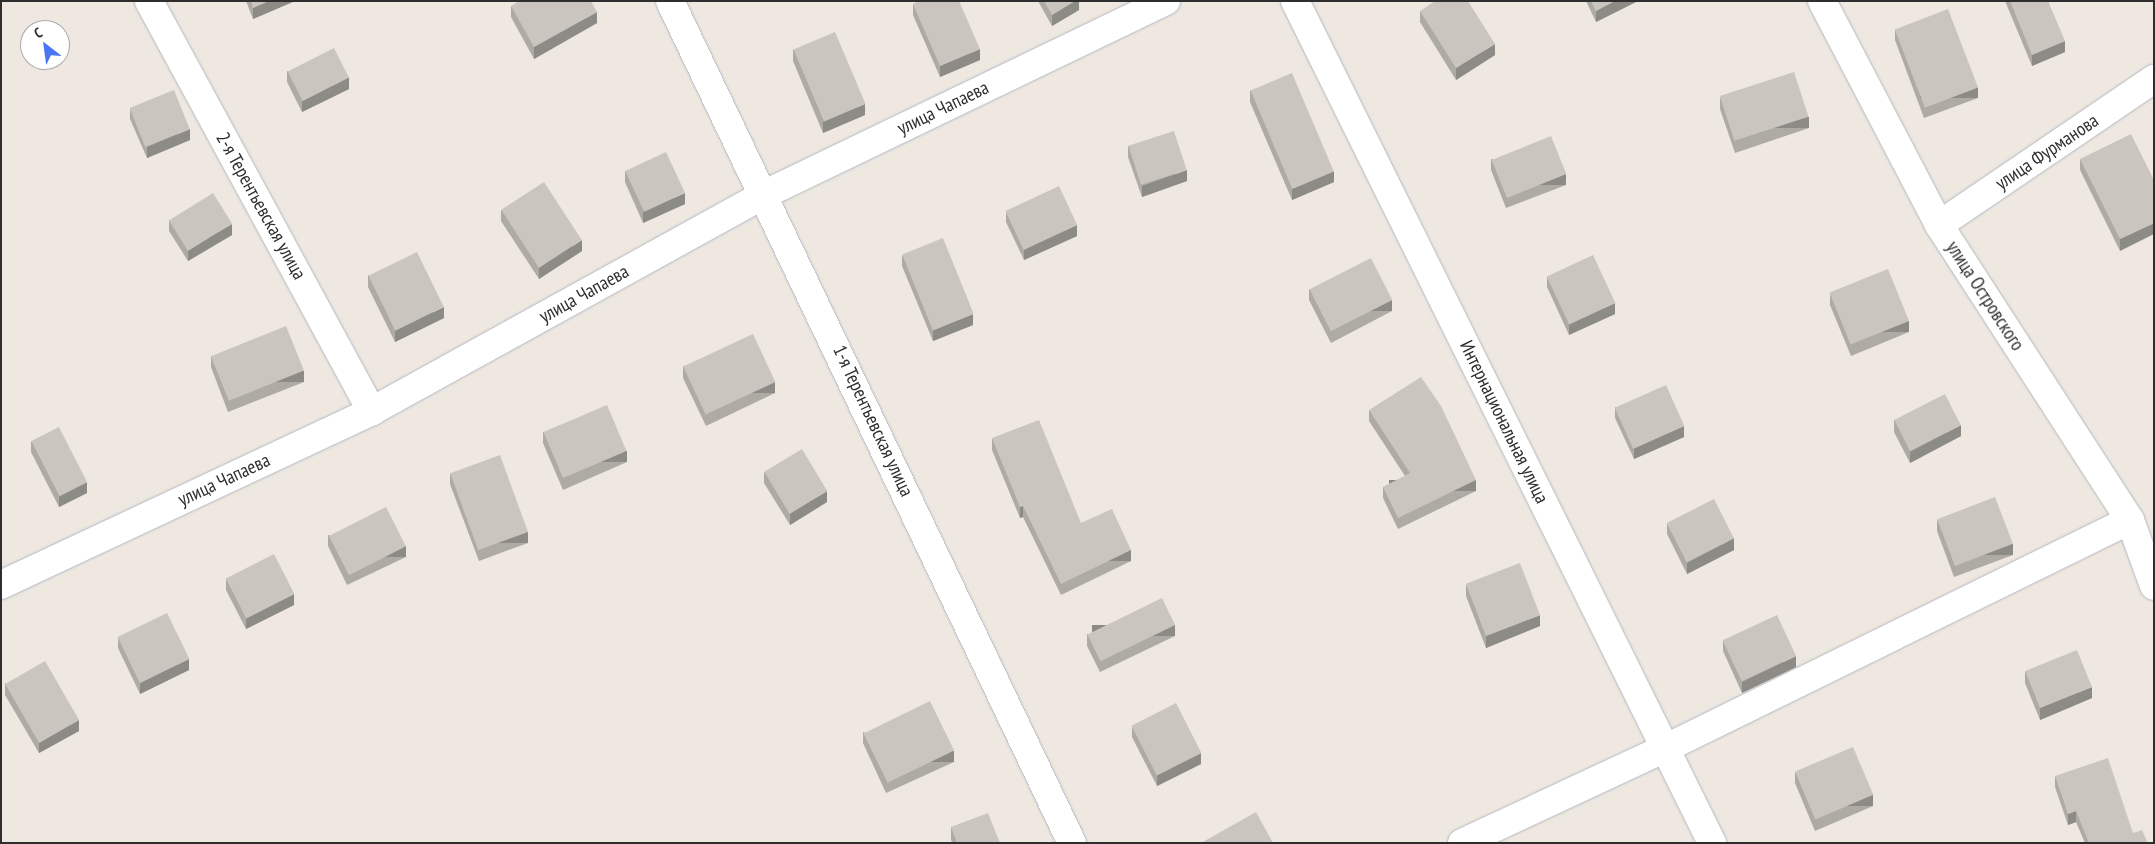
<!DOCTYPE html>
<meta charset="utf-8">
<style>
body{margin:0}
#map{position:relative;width:2155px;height:844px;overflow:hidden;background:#eee8e1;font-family:"PT Sans Narrow",sans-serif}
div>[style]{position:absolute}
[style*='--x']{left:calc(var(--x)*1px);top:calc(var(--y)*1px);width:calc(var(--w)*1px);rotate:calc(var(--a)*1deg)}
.roads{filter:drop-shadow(0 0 1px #b4b8c0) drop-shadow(0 0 1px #b4b8c0)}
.street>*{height:28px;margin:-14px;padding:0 14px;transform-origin:14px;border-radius:14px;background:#fff}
.wall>*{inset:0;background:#aeaaa4}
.shaded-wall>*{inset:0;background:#8d8b86;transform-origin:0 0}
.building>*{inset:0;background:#cac6bf;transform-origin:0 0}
span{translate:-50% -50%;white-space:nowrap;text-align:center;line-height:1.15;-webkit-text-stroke:5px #fff;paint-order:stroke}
.street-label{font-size:19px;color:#2e2e2e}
.frame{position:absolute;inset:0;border:2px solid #2e2e2e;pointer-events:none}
.north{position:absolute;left:20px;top:20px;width:50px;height:50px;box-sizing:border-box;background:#fff;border:1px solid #ababab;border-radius:50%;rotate:330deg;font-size:14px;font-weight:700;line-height:20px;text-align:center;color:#2e2e2e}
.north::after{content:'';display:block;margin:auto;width:18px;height:22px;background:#4976f4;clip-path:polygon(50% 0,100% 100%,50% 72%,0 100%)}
</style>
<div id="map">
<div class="roads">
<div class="street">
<div style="--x:149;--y:1;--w:467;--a:61.5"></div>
<div style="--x:670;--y:1;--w:933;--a:64.48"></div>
<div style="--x:1295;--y:1;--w:940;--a:63.65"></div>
<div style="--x:1822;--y:1;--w:253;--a:62.4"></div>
<div style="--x:1939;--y:225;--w:351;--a:57.1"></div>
<div style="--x:2130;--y:520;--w:70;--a:70"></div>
<div style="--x:1939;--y:225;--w:260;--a:-34.2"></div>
<div style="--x:1;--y:585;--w:410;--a:-25.1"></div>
<div style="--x:372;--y:411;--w:449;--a:-28.9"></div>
<div style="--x:765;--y:194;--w:445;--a:-25.7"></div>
<div style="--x:1462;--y:843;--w:225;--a:-25"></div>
<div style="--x:1666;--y:748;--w:517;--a:-26.17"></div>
</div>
</div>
<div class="wall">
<div style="clip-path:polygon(246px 1px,295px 1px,253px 19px)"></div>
<div style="clip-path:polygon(1038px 1px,1079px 1px,1079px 10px,1052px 26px)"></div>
<div style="clip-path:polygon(1586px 1px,1636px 1px,1636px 2px,1596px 22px)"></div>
<div style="clip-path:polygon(2005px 1px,2048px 1px,2065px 52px,2032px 66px)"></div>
<div style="clip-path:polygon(913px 4px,980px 60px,940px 77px,913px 15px)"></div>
<div style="clip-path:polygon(511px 6px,597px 23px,534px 59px,511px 17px)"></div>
<div style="clip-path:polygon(1420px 11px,1495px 55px,1456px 80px,1420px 22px)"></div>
<div style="clip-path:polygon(1895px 29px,1978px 98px,1924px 118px,1895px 40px)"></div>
<div style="clip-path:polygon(793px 49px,865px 115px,823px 133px,793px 61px)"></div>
<div style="clip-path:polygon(287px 71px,349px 89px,302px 112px,287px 82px)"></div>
<div style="clip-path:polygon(1250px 90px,1334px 182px,1292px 200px,1250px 102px)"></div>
<div style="clip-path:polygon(1720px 98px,1809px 128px,1735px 153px,1720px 109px)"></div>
<div style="clip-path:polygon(130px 108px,190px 140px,147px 158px,130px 119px)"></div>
<div style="clip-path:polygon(1128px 146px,1187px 181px,1142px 197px,1128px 157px)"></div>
<div style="clip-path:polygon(1491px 159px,1566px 185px,1506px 208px,1491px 170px)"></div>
<div style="clip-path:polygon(2080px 159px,2154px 180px,2120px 251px,2080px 170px)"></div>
<div style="clip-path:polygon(625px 171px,685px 204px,643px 223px,625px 182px)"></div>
<div style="clip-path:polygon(501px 210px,582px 251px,539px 279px,501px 221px)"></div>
<div style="clip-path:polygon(1006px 211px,1077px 236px,1024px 260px,1006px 222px)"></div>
<div style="clip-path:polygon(169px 220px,232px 235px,188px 261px,169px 231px)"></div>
<div style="clip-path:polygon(902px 255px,973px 325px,933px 341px,902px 266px)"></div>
<div style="clip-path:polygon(368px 275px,444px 318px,395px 342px,368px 287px)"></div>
<div style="clip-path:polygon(1547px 276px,1615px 314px,1569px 335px,1547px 287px)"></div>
<div style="clip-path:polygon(1309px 289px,1392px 311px,1331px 343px,1309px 300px)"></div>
<div style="clip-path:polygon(1830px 294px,1909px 332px,1851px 356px,1830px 305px)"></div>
<div style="clip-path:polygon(211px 356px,304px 382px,228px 412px,211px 367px)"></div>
<div style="clip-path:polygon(683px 366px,775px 393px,706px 426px,683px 378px)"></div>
<div style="clip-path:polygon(1615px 407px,1684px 437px,1634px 459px,1615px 418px)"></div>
<div style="clip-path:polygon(1369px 410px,1476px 491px,1398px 529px,1383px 498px,1383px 487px,1405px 476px,1369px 421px)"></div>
<div style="clip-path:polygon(1894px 420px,1961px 436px,1910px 463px,1894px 432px)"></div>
<div style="clip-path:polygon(543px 432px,627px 462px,563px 490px,543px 443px)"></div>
<div style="clip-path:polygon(992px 438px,1081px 523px,1131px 561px,1061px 595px,1023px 517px,1020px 518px,992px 450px)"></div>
<div style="clip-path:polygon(31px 441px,87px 493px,59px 507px,31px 452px)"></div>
<div style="clip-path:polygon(764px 472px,827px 502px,790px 525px,764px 483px)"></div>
<div style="clip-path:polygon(450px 473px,528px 543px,479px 561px,450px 484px)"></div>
<div style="clip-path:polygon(1937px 520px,2013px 555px,1954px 577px,1937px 531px)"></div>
<div style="clip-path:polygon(1667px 523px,1734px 550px,1687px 574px,1667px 534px)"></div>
<div style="clip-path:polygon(328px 535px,406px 557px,347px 585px,328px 546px)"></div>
<div style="clip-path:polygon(226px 579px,294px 605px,246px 629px,226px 590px)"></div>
<div style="clip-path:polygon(1466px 585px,1540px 626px,1486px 648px,1466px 596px)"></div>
<div style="clip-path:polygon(1087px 634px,1175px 636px,1100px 672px,1087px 646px)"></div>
<div style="clip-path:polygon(118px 637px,189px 670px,140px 694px,118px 648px)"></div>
<div style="clip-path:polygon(1723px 640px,1796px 667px,1742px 693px,1723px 651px)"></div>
<div style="clip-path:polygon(2025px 671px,2092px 698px,2040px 720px,2025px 683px)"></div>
<div style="clip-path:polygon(5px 683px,79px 731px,39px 753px,5px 695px)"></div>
<div style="clip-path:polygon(1132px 726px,1201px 764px,1157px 786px,1132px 737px)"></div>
<div style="clip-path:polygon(863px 732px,954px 762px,886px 793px,863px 743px)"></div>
<div style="clip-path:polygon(1795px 772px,1873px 806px,1815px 831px,1795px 783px)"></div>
<div style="clip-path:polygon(2055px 776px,2133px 833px,2148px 843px,2085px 843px,2076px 822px,2068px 825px,2055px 787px)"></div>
<div style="clip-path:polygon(951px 827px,1000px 843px,952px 843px,951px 839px)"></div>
</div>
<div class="shaded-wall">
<div style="clip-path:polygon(269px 1px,295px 1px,253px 19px,253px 8px)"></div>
<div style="clip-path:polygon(1075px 1px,1079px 1px,1079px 10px,1052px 26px,1052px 15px)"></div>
<div style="clip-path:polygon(1615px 1px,1636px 1px,1636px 2px,1596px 22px,1596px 11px)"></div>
<div style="clip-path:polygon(597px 12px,597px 23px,534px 59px,534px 47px)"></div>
<div style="clip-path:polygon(2065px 41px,2065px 52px,2032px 66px,2032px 55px)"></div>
<div style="clip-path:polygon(1495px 44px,1495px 55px,1456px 80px,1456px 68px)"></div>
<div style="clip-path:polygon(980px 49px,980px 60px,940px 77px,940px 66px)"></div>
<div style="clip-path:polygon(349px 77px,349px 89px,302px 112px,302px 101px)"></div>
<div style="left:1978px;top:87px;width:11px;height:58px;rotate:90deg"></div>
<div style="clip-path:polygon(865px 104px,865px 115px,823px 133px,823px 122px)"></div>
<div style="left:1809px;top:117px;width:11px;height:78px;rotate:90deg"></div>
<div style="clip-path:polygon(190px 129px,190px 140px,147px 158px,147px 147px)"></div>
<div style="clip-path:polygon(1187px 170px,1187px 181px,1142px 197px,1142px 186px)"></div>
<div style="clip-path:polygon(1334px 171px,1334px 182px,1292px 200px,1292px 188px)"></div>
<div style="left:1566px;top:174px;width:11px;height:64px;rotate:90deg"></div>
<div style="clip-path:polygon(685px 193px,685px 204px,643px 223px,643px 212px)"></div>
<div style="clip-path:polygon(2154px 223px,2154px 234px,2120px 251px,2120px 239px)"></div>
<div style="clip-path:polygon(232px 224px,232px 235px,188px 261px,188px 250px)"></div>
<div style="clip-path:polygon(1077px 225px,1077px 236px,1024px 260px,1024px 249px)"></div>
<div style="clip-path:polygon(582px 240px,582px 251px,539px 279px,539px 268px)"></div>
<div style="left:1392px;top:300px;width:11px;height:69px;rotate:90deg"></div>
<div style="clip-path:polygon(1615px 303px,1615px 314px,1569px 335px,1569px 324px)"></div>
<div style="clip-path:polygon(444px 307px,444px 318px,395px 342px,395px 331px)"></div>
<div style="clip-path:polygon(973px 314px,973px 325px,933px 341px,933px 330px)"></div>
<div style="left:1909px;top:321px;width:11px;height:63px;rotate:90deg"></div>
<div style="left:304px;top:371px;width:11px;height:82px;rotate:90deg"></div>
<div style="left:775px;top:382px;width:11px;height:76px;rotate:90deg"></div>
<div style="clip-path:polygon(1961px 425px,1961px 436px,1910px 463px,1910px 452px)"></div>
<div style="clip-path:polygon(1684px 426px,1684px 437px,1634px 459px,1634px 448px)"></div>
<div style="left:627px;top:451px;width:11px;height:70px;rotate:90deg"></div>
<div style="left:1476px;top:480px;width:11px;height:87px;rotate:90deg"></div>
<div style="clip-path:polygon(87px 482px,87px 493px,59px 507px,59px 496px)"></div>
<div style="clip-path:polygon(827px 491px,827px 502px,790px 525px,790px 514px)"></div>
<div style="clip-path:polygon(1023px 506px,1023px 517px,1020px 518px,1020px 507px)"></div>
<div style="left:528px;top:532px;width:11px;height:52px;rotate:90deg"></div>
<div style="clip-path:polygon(1734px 538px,1734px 550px,1687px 574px,1687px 563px)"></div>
<div style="left:2013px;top:544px;width:11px;height:63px;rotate:90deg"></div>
<div style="left:406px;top:546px;width:11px;height:65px;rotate:90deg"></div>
<div style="left:1131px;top:550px;width:11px;height:78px;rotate:90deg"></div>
<div style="clip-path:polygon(294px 594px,294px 605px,246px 629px,246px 618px)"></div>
<div style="clip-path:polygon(1540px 615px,1540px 626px,1486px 648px,1486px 636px)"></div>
<div style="left:1175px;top:625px;width:11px;height:83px;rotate:90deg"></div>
<div style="clip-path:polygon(1796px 656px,1796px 667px,1742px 693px,1742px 682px)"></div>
<div style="clip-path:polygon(189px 659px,189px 670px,140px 694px,140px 683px)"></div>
<div style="clip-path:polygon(2092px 687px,2092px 698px,2040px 720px,2040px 708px)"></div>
<div style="clip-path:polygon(79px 720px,79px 731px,39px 753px,39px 742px)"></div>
<div style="left:954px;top:751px;width:11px;height:75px;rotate:90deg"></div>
<div style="clip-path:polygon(1201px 753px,1201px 764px,1157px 786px,1157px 775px)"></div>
<div style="left:1873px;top:795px;width:11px;height:63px;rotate:90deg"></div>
<div style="clip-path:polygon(2076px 811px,2076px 822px,2068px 825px,2068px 814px)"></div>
</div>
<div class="building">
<div style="clip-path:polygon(251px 1px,269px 1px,253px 8px)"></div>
<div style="clip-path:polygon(519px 1px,591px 1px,597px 12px,534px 47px,511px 6px)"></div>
<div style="clip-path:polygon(918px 1px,959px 1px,980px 49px,940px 66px,913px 4px)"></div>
<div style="clip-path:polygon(1044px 1px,1075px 1px,1052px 15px)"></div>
<div style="clip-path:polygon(1435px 1px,1468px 1px,1495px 44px,1456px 68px,1420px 11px)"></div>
<div style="clip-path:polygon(1591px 1px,1615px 1px,1596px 11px)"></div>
<div style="clip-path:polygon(2010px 1px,2048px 1px,2065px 41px,2032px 55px)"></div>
<div style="left:1948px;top:9px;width:84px;height:57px;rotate:69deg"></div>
<div style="left:835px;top:32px;width:78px;height:45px;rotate:67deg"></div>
<div style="left:334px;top:48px;width:33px;height:52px;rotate:63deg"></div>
<div style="left:1794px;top:72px;width:47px;height:78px;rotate:72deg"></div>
<div style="left:1292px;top:73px;width:107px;height:45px;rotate:67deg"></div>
<div style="left:174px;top:90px;width:42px;height:48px;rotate:68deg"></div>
<div style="left:1174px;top:131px;width:41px;height:48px;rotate:72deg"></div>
<div style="clip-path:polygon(2131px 134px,2154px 180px,2154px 223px,2120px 239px,2080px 159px)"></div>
<div style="left:1551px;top:136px;width:41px;height:64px;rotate:68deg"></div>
<div style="left:666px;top:152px;width:45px;height:45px;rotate:65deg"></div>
<div style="left:544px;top:182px;width:69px;height:51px;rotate:57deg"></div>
<div style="left:1059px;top:186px;width:43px;height:59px;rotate:65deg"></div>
<div style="left:213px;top:193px;width:36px;height:52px;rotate:58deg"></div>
<div style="left:943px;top:238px;width:82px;height:44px;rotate:68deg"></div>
<div style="left:417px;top:252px;width:61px;height:54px;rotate:64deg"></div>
<div style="left:1593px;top:255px;width:53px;height:51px;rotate:65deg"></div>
<div style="left:1371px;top:258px;width:47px;height:69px;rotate:63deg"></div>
<div style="left:1888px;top:269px;width:56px;height:63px;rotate:68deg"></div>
<div style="left:286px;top:326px;width:48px;height:81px;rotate:68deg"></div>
<div style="left:753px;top:334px;width:53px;height:77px;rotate:65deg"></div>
<div style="clip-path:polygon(1421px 377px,1441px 406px,1476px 480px,1398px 518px,1383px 487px,1410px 473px,1369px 410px)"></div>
<div style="left:1666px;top:385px;width:45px;height:56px;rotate:66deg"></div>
<div style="left:1945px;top:394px;width:35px;height:57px;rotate:63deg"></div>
<div style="left:607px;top:405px;width:50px;height:69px;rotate:67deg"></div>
<div style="clip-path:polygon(1039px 420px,1081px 523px,1112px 509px,1131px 550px,1061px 584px,1023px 506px,1020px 507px,992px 438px)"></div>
<div style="left:59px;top:427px;width:62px;height:31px;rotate:63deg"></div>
<div style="left:802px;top:449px;width:49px;height:44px;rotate:59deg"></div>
<div style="left:500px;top:455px;width:82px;height:53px;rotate:70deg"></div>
<div style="left:1995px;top:497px;width:50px;height:62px;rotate:69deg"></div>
<div style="left:1714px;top:499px;width:44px;height:53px;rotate:63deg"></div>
<div style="left:386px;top:507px;width:44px;height:64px;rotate:63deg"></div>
<div style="left:274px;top:554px;width:45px;height:54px;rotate:63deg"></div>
<div style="left:1520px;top:563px;width:56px;height:58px;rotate:69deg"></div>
<div style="left:1162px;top:598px;width:30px;height:83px;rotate:64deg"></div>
<div style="left:167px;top:613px;width:51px;height:55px;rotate:64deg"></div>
<div style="left:1777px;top:615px;width:45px;height:60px;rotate:65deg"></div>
<div style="left:2077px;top:650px;width:40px;height:56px;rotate:68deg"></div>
<div style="left:45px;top:661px;width:68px;height:46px;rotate:60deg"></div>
<div style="left:930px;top:701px;width:55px;height:74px;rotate:64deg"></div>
<div style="left:1176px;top:703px;width:56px;height:50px;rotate:63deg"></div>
<div style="left:1853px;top:747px;width:52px;height:63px;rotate:67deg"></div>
<div style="clip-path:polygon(2108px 758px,2133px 833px,2142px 830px,2148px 843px,2089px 843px,2076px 811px,2068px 814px,2055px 776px)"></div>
<div style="clip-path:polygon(1256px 812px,1273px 843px,1201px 843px)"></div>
<div style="clip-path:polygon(988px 813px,1000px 843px,957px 843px,951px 827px)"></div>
</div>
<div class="street-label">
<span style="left:943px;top:108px;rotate:-26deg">улица Чапаева</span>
<span style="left:2047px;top:152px;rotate:-34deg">улица Фурманова</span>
<span style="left:261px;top:206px;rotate:61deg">2-я Терентьевская улица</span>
<span style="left:584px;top:294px;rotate:-29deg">улица Чапаева</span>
<span style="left:1985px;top:296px;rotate:57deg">улица Островского</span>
<span style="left:873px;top:421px;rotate:65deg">1-я Терентьевская улица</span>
<span style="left:1504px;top:422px;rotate:64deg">Интернациональная улица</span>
<span style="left:224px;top:480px;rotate:-25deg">улица Чапаева</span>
</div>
<div class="frame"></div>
<div class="north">С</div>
</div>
